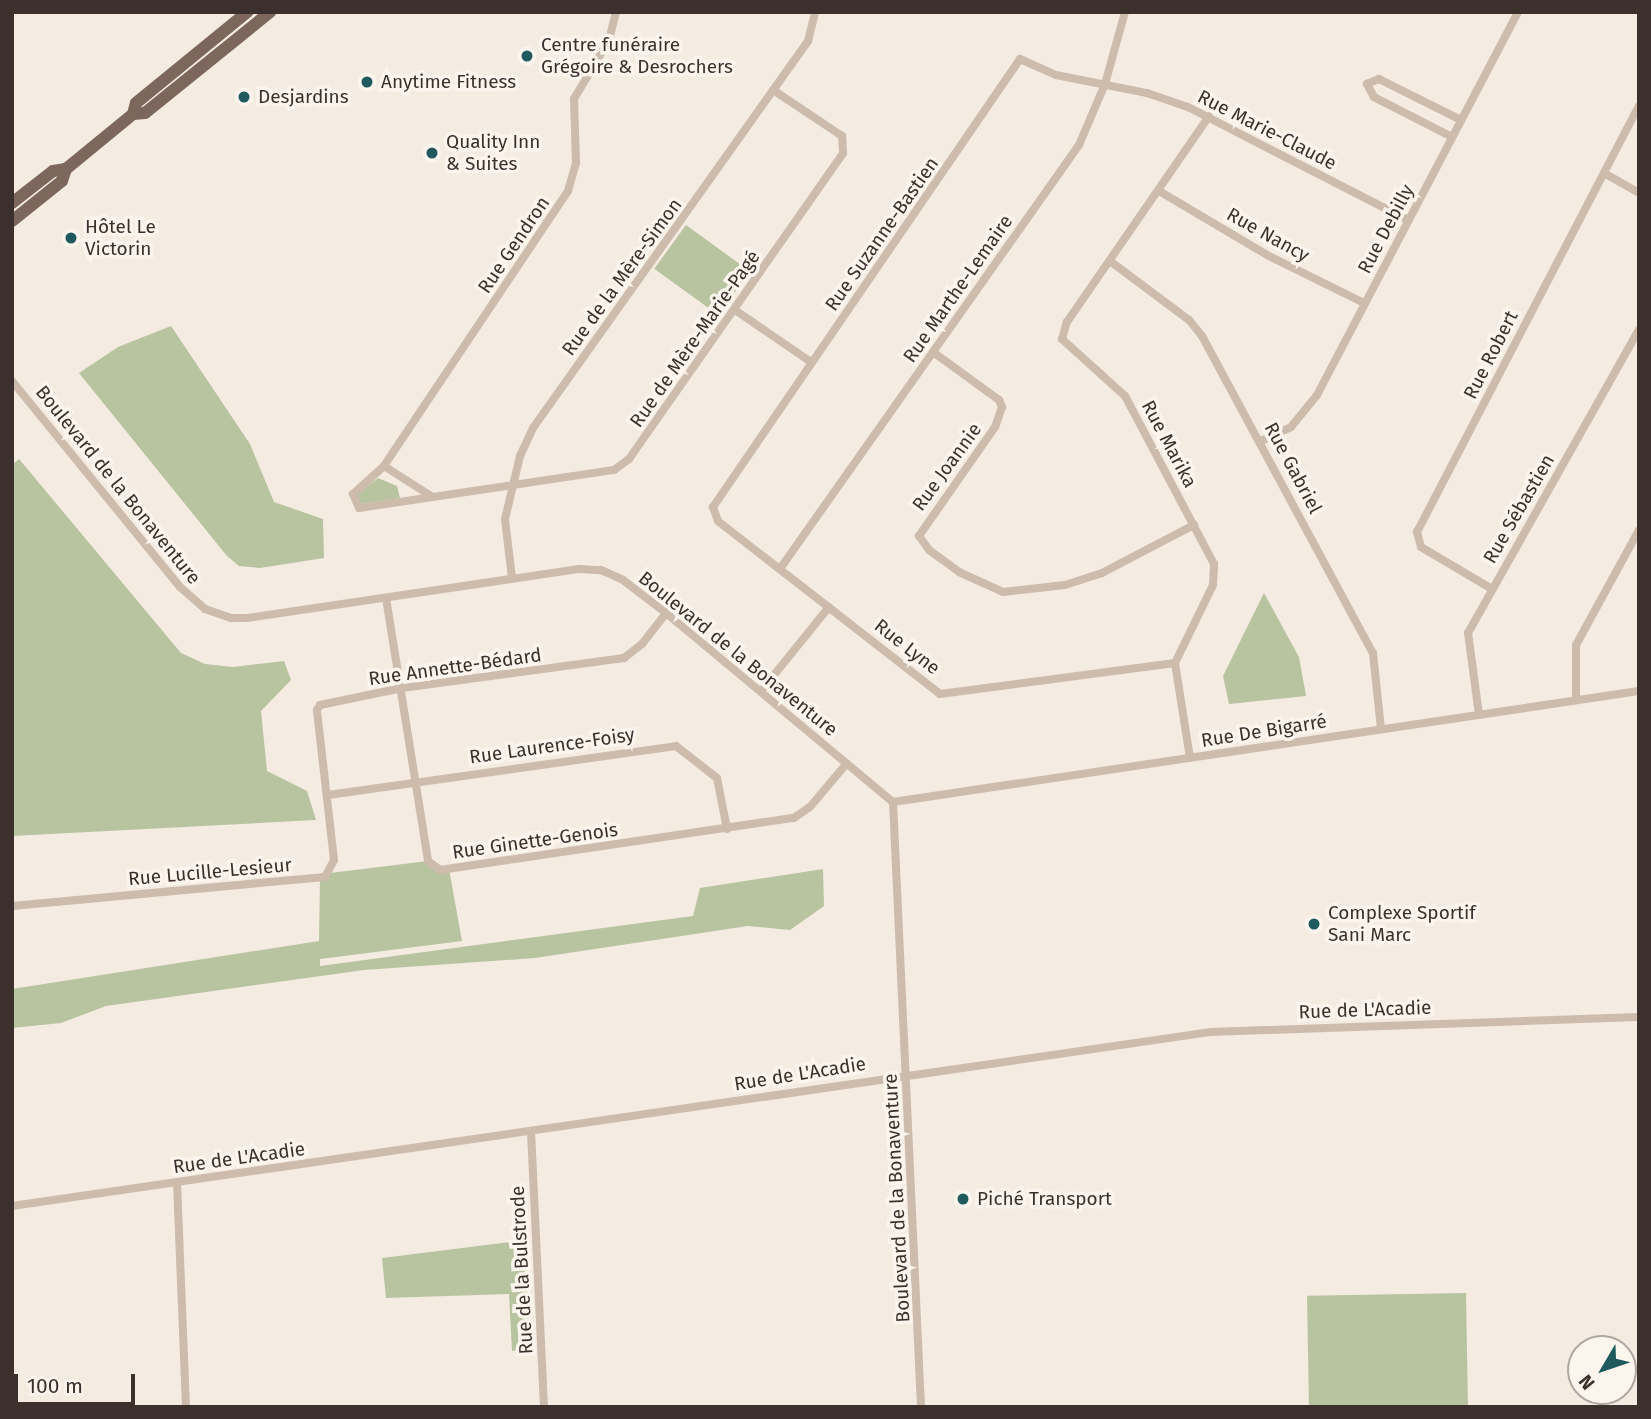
<!DOCTYPE html>
<meta charset="utf-8">
<style>
body{margin:0}
#map{position:relative;width:1651px;height:1419px;overflow:hidden;background:#f4ebe1;font-family:"Fira Sans",sans-serif}
div>[style]{position:absolute}
[style*='--x']{left:calc(var(--x)*1px);top:calc(var(--y)*1px);width:calc(var(--w)*1px);rotate:calc(var(--a)*1deg)}
.green>*{inset:0;background:#b8c4a0;transform-origin:0 0}
.street>*{height:8px;margin:-4px;padding:0 4px;transform-origin:4px;border-radius:4px;background:#cdbbac}
.primary>*{height:12px;margin:-6px;padding:0 6px;transform-origin:6px;border-radius:6px;background:#7d675c}
.dots>*{width:19px;height:19px;translate:-50% -50%;box-sizing:border-box;border:4px solid #fbf5ee;border-radius:50%}
span{translate:-50% -50%;white-space:nowrap;text-align:center;line-height:1.15;-webkit-text-stroke:7px #fbf5ee;paint-order:stroke}
.poi-label{font-size:19px;color:#3b302b}
.left{translate:0 -50%;text-align:left}
.street-label{font-size:19px;color:#3b302b}
.frame{position:absolute;inset:0;border:14px solid #3b302b;pointer-events:none}
.north{position:absolute;left:1567px;top:1335px;width:70px;height:70px;box-sizing:border-box;background:#fbf5ee;border:2px solid #aea6a0;border-radius:50%;rotate:231deg;font-size:19px;font-weight:700;line-height:28px;text-align:center;color:#3b302b}
.north::after{content:'';display:block;margin:auto;width:24px;height:32px;background:#1f5a5e;clip-path:polygon(50% 0,100% 100%,50% 72%,0 100%)}
.scale{position:absolute;left:14px;top:1374px;width:121px;height:32px;box-sizing:border-box;border:4px solid #3b302b;border-top:0;padding-left:9px;font-size:21px;line-height:24px;white-space:nowrap;color:#3b302b;-webkit-text-stroke:5px #fbf5ee;paint-order:stroke}
</style>
<div id="map">
<div class="green">
<div style="left:686px;top:225px;width:79px;height:54px;rotate:36deg"></div>
<div style="clip-path:polygon(171px 326px,250px 444px,274px 502px,323px 519px,324px 558px,260px 568px,239px 566px,227px 556px,79px 373px,118px 347px)"></div>
<div style="clip-path:polygon(19px 459px,181px 653px,205px 664px,233px 667px,284px 661px,291px 680px,261px 711px,267px 771px,307px 791px,316px 820px,12px 836px,12px 465px)"></div>
<div style="clip-path:polygon(378px 478px,397px 486px,400px 498px,359px 504px,357px 494px)"></div>
<div style="clip-path:polygon(1264px 593px,1299px 657px,1306px 696px,1229px 704px,1223px 676px)"></div>
<div style="clip-path:polygon(428px 861px,449px 869px,462px 941px,320px 959px,320px 966px,693px 916px,700px 888px,823px 869px,824px 906px,790px 930px,748px 926px,535px 958px,364px 970px,106px 1006px,61px 1023px,12px 1028px,12px 989px,319px 941px,320px 878px,330px 873px)"></div>
<div style="clip-path:polygon(525px 1240px,530px 1349px,512px 1351px,509px 1294px,386px 1298px,382px 1258px)"></div>
<div style="left:1466px;top:1293px;width:114px;height:159px;rotate:89deg"></div>
</div>
<div class="street">
<div style="--x:616;--y:12;--w:29;--a:104"></div>
<div style="--x:609;--y:40;--w:69;--a:120.7"></div>
<div style="--x:574;--y:99;--w:64;--a:88.2"></div>
<div style="--x:576;--y:163;--w:29;--a:106"></div>
<div style="--x:568;--y:191;--w:331;--a:123.8"></div>
<div style="--x:384;--y:466;--w:42;--a:137.9"></div>
<div style="--x:353;--y:494;--w:15;--a:67"></div>
<div style="--x:359;--y:508;--w:258;--a:-8.5"></div>
<div style="--x:614;--y:470;--w:19;--a:-36"></div>
<div style="--x:629;--y:459;--w:373;--a:-55"></div>
<div style="--x:843;--y:153;--w:17;--a:-93"></div>
<div style="--x:842;--y:136;--w:83;--a:-146.3"></div>
<div style="--x:1452;--y:137;--w:88;--a:-152.9"></div>
<div style="--x:1374;--y:97;--w:15;--a:-118"></div>
<div style="--x:1367;--y:84;--w:13;--a:-23"></div>
<div style="--x:1379;--y:79;--w:92;--a:26.6"></div>
<div style="--x:1604;--y:173;--w:40;--a:29.7"></div>
<div style="--x:1159;--y:191;--w:128;--a:30.6"></div>
<div style="--x:1269;--y:256;--w:106;--a:26.3"></div>
<div style="--x:1110;--y:261;--w:99;--a:36.8"></div>
<div style="--x:1189;--y:320;--w:21;--a:51"></div>
<div style="--x:1202;--y:336;--w:360;--a:61.7"></div>
<div style="--x:1373;--y:653;--w:76;--a:84"></div>
<div style="--x:735;--y:310;--w:92;--a:34.4"></div>
<div style="--x:933;--y:352;--w:82;--a:36"></div>
<div style="--x:999;--y:400;--w:8;--a:67"></div>
<div style="--x:1002;--y:407;--w:21;--a:109"></div>
<div style="--x:995;--y:427;--w:133;--a:124.9"></div>
<div style="--x:919;--y:536;--w:17;--a:54"></div>
<div style="--x:929;--y:550;--w:37;--a:36"></div>
<div style="--x:959;--y:572;--w:48;--a:24.4"></div>
<div style="--x:1003;--y:592;--w:62;--a:-6.4"></div>
<div style="--x:1065;--y:585;--w:39;--a:-18"></div>
<div style="--x:1102;--y:573;--w:104;--a:-27.6"></div>
<div style="--x:12;--y:381;--w:266;--a:50.8"></div>
<div style="--x:180;--y:587;--w:33;--a:41"></div>
<div style="--x:205;--y:609;--w:28;--a:19"></div>
<div style="--x:231;--y:618;--w:16;--a:0"></div>
<div style="--x:247;--y:618;--w:336;--a:-8.4"></div>
<div style="--x:579;--y:569;--w:22;--a:3"></div>
<div style="--x:601;--y:570;--w:24;--a:24"></div>
<div style="--x:623;--y:580;--w:54;--a:37.5"></div>
<div style="--x:666;--y:613;--w:295;--a:39.8"></div>
<div style="--x:893;--y:802;--w:606;--a:87.35"></div>
<div style="--x:1261;--y:441;--w:33;--a:-25"></div>
<div style="--x:1291;--y:427;--w:41;--a:-50.9"></div>
<div style="--x:1317;--y:395;--w:433;--a:-62.3"></div>
<div style="--x:384;--y:466;--w:56;--a:32.6"></div>
<div style="--x:782;--y:566;--w:515;--a:-54.8"></div>
<div style="--x:1079;--y:145;--w:66;--a:-66.9"></div>
<div style="--x:1105;--y:84;--w:75;--a:-74.5"></div>
<div style="--x:512;--y:578;--w:59;--a:-96.8"></div>
<div style="--x:505;--y:519;--w:65;--a:-76.6"></div>
<div style="--x:520;--y:456;--w:31;--a:-65"></div>
<div style="--x:533;--y:428;--w:475;--a:-54.6"></div>
<div style="--x:808;--y:41;--w:30;--a:-76"></div>
<div style="--x:1492;--y:589;--w:82;--a:-149.4"></div>
<div style="--x:1421;--y:547;--w:16;--a:-105"></div>
<div style="--x:1417;--y:532;--w:480;--a:-62.5"></div>
<div style="--x:386;--y:598;--w:266;--a:80.9"></div>
<div style="--x:428;--y:861;--w:15;--a:37"></div>
<div style="--x:440;--y:870;--w:358;--a:-8.4"></div>
<div style="--x:794;--y:818;--w:19;--a:-35"></div>
<div style="--x:810;--y:807;--w:57;--a:-49.9"></div>
<div style="--x:1175;--y:663;--w:237;--a:172.5"></div>
<div style="--x:940;--y:694;--w:281;--a:-142.1"></div>
<div style="--x:718;--y:521;--w:15;--a:-110"></div>
<div style="--x:713;--y:507;--w:543;--a:-55.58"></div>
<div style="--x:1020;--y:59;--w:39;--a:24"></div>
<div style="--x:1056;--y:75;--w:93;--a:11.2"></div>
<div style="--x:1147;--y:93;--w:43;--a:18.9"></div>
<div style="--x:1188;--y:107;--w:247;--a:27.2"></div>
<div style="--x:761;--y:691;--w:108;--a:-51"></div>
<div style="--x:1576;--y:700;--w:55;--a:-90"></div>
<div style="--x:1576;--y:645;--w:131;--a:-61.3"></div>
<div style="--x:1479;--y:715;--w:83;--a:-97.6"></div>
<div style="--x:1468;--y:633;--w:348;--a:-60.6"></div>
<div style="--x:1190;--y:758;--w:96;--a:-99"></div>
<div style="--x:1175;--y:663;--w:87;--a:-64"></div>
<div style="--x:1213;--y:585;--w:21;--a:-87"></div>
<div style="--x:1214;--y:564;--w:190;--a:-117.9"></div>
<div style="--x:1125;--y:396;--w:85;--a:-137.9"></div>
<div style="--x:1062;--y:339;--w:18;--a:-74"></div>
<div style="--x:1067;--y:322;--w:250;--a:-55.4"></div>
<div style="--x:328;--y:795;--w:351;--a:-8"></div>
<div style="--x:676;--y:746;--w:52;--a:38"></div>
<div style="--x:717;--y:778;--w:52;--a:78.9"></div>
<div style="--x:893;--y:802;--w:754;--a:-8.46"></div>
<div style="--x:12;--y:906;--w:314;--a:-5.3"></div>
<div style="--x:325;--y:877;--w:19;--a:-62"></div>
<div style="--x:334;--y:860;--w:151;--a:-96.5"></div>
<div style="--x:317;--y:710;--w:6;--a:-59"></div>
<div style="--x:320;--y:705;--w:84;--a:-11.7"></div>
<div style="--x:402;--y:688;--w:224;--a:-7.7"></div>
<div style="--x:624;--y:658;--w:23;--a:-38"></div>
<div style="--x:642;--y:644;--w:39;--a:-52"></div>
<div style="--x:531;--y:1131;--w:276;--a:87.3"></div>
<div style="--x:177;--y:1183;--w:224;--a:87.7"></div>
<div style="--x:12;--y:1206;--w:1212;--a:-8.26"></div>
<div style="--x:1211;--y:1032;--w:428;--a:-2"></div>
</div>
<div class="primary">
<div style="--x:133;--y:114;--w:11;--a:-75"></div>
<div style="--x:136;--y:103;--w:144;--a:-39.3"></div>
<div style="--x:12;--y:203;--w:52;--a:-38"></div>
<div style="--x:53;--y:171;--w:13;--a:-9"></div>
<div style="--x:66;--y:169;--w:87;--a:-39.4"></div>
<div style="--x:133;--y:114;--w:12;--a:-5"></div>
<div style="--x:145;--y:113;--w:161;--a:-38.9"></div>
<div style="--x:12;--y:221;--w:64;--a:-38.7"></div>
<div style="--x:62;--y:181;--w:13;--a:-72"></div>
</div>
<div class="dots">
<div style="left:527px;top:56px;background:#1f5a5e"></div>
<div style="left:367px;top:82px;background:#1f5a5e"></div>
<div style="left:244px;top:97px;background:#1f5a5e"></div>
<div style="left:432px;top:153px;background:#1f5a5e"></div>
<div style="left:71px;top:238px;background:#1f5a5e"></div>
<div style="left:1314px;top:924px;background:#1f5a5e"></div>
<div style="left:963px;top:1199px;background:#1f5a5e"></div>
</div>
<div class="poi-label">
<span class="left" style="left:541px;top:56px">Centre funéraire<br>Grégoire &amp; Desrochers</span>
<span class="left" style="left:381px;top:82px">Anytime Fitness</span>
<span class="left" style="left:258px;top:97px">Desjardins</span>
<span class="left" style="left:446px;top:153px">Quality Inn<br>&amp; Suites</span>
<span class="left" style="left:85px;top:238px">Hôtel Le<br>Victorin</span>
<span class="left" style="left:1328px;top:924px">Complexe Sportif<br>Sani Marc</span>
<span class="left" style="left:977px;top:1199px">Piché Transport</span>
</div>
<div class="street-label">
<span style="left:1267px;top:130px;rotate:27deg">Rue Marie-Claude</span>
<span style="left:1386px;top:229px;rotate:-62deg">Rue Debilly</span>
<span style="left:882px;top:234px;rotate:-55deg">Rue Suzanne-Bastien</span>
<span style="left:1268px;top:235px;rotate:29deg">Rue Nancy</span>
<span style="left:514px;top:245px;rotate:-56deg">Rue Gendron</span>
<span style="left:622px;top:277px;rotate:-54deg">Rue de la Mère-Simon</span>
<span style="left:958px;top:289px;rotate:-55deg">Rue Marthe-Lemaire</span>
<span style="left:695px;top:339px;rotate:-55deg">Rue de Mère-Marie-Pagé</span>
<span style="left:1491px;top:355px;rotate:-63deg">Rue Robert</span>
<span style="left:1169px;top:444px;rotate:62deg">Rue Marika</span>
<span style="left:947px;top:467px;rotate:-54deg">Rue Joannie</span>
<span style="left:1293px;top:468px;rotate:62deg">Rue Gabriel</span>
<span style="left:118px;top:485px;rotate:51deg">Boulevard de la Bonaventure</span>
<span style="left:1519px;top:509px;rotate:-60deg">Rue Sébastien</span>
<span style="left:907px;top:647px;rotate:38deg">Rue Lyne</span>
<span style="left:738px;top:654px;rotate:39deg">Boulevard de la Bonaventure</span>
<span style="left:455px;top:667px;rotate:-8deg">Rue Annette-Bédard</span>
<span style="left:1264px;top:731px;rotate:-9deg">Rue De Bigarré</span>
<span style="left:552px;top:746px;rotate:-8deg">Rue Laurence-Foisy</span>
<span style="left:535px;top:841px;rotate:-8deg">Rue Ginette-Genois</span>
<span style="left:210px;top:872px;rotate:-5deg">Rue Lucille-Lesieur</span>
<span style="left:1365px;top:1010px;rotate:-2deg">Rue de L'Acadie</span>
<span style="left:800px;top:1074px;rotate:-9deg">Rue de L'Acadie</span>
<span style="left:239px;top:1158px;rotate:-8deg">Rue de L'Acadie</span>
<span style="left:897px;top:1198px;rotate:-93deg">Boulevard de la Bonaventure</span>
<span style="left:522px;top:1270px;rotate:-93deg">Rue de la Bulstrode</span>
</div>
<div class="frame"></div>
<div class="north">N</div>
<div class="scale">100 m</div>
</div>
